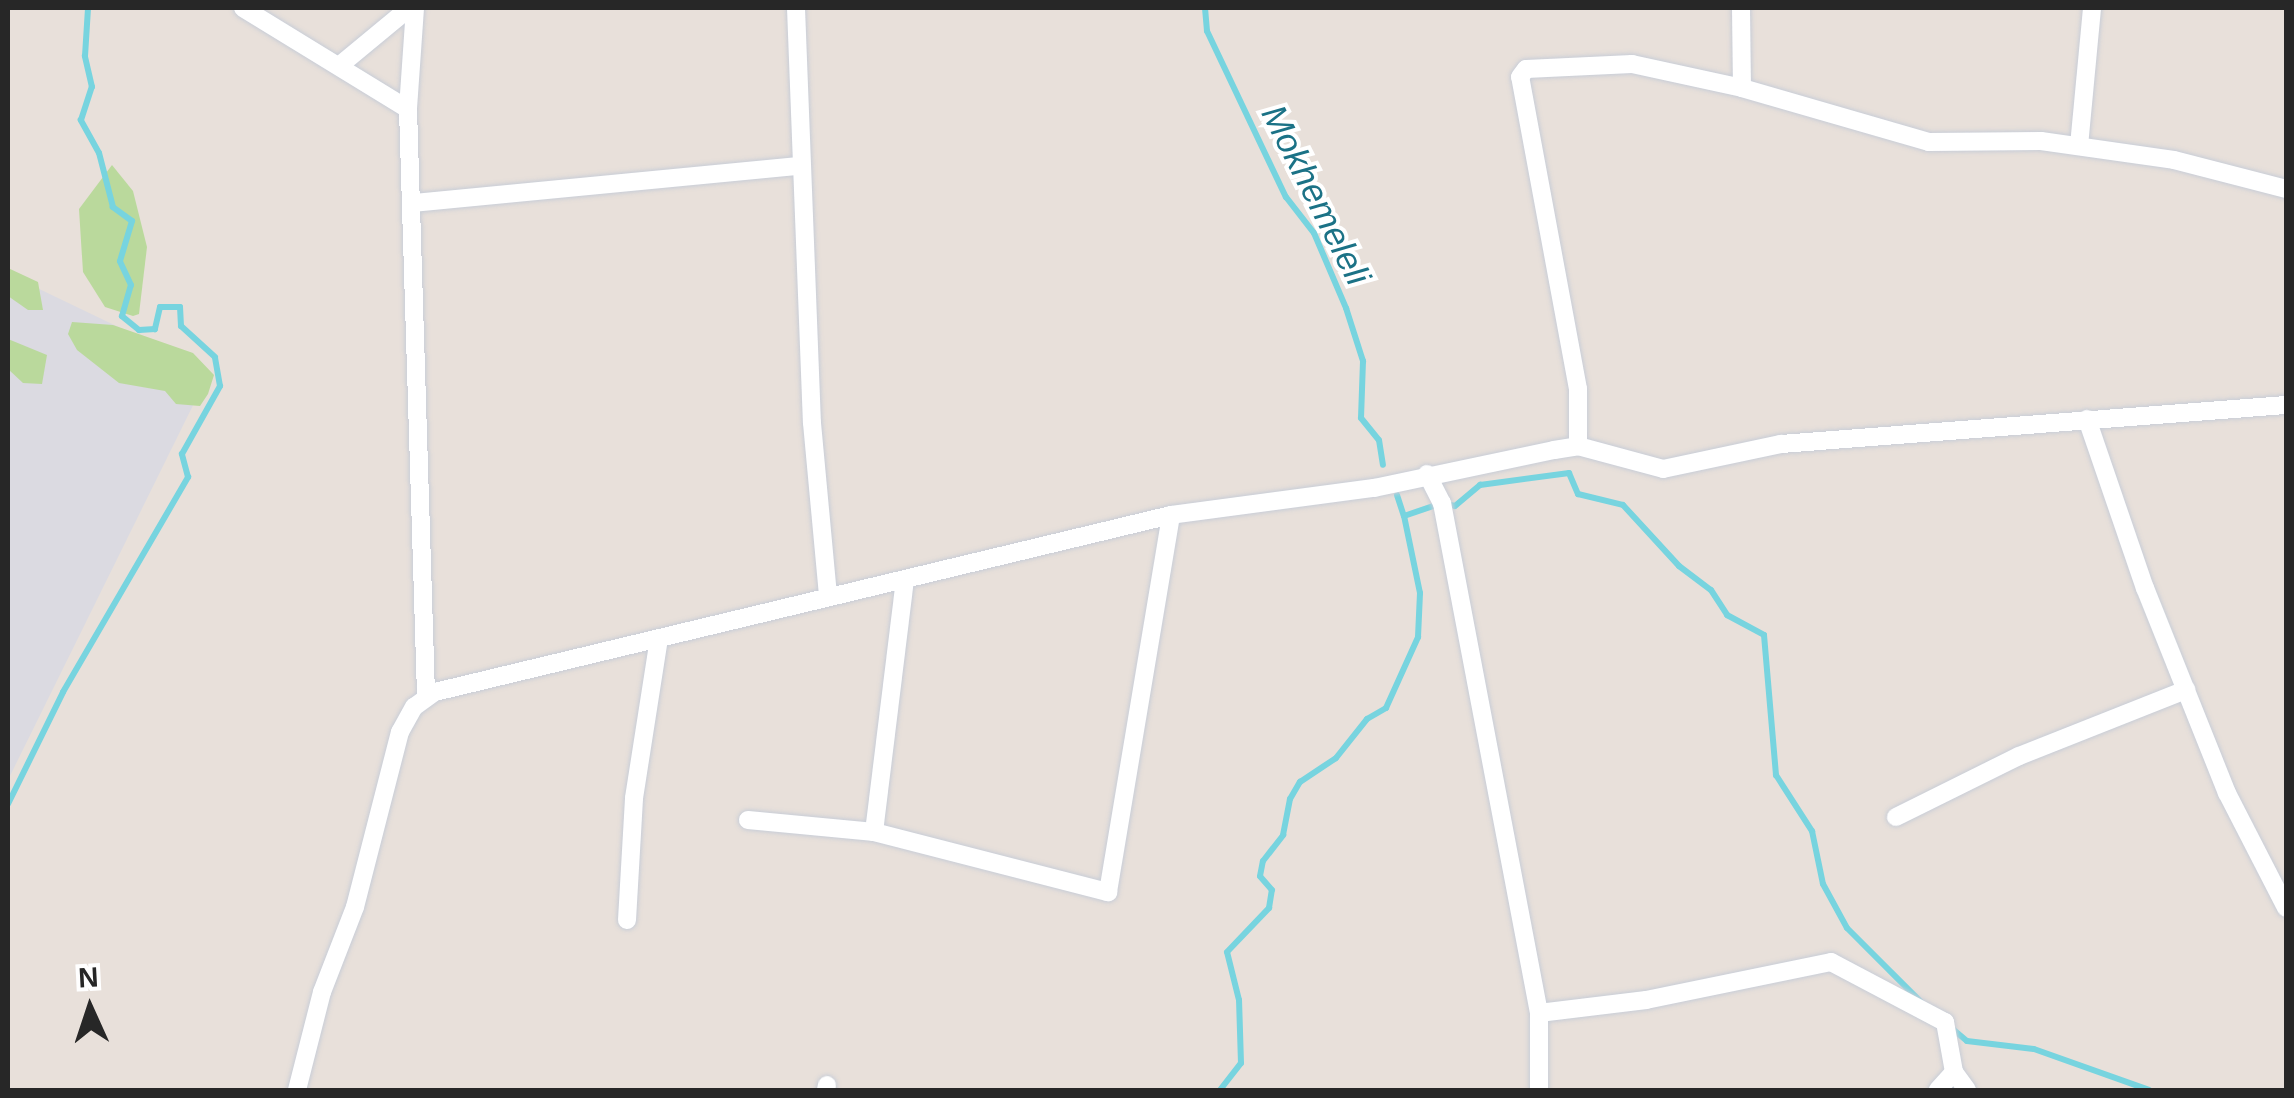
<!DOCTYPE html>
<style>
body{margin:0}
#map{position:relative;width:2294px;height:1098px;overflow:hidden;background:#e8e0da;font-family:Arial,sans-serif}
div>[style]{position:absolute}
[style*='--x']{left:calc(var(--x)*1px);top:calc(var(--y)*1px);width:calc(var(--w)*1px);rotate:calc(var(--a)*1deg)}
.industrial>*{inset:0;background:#dbdae1}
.green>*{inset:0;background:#bad99c}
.stream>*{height:6px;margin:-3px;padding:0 3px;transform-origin:3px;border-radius:3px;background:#77d4df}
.roads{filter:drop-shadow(0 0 2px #c8cdd7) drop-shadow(0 0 2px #c8cdd7)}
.street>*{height:18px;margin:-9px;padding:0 9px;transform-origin:9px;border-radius:9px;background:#fff}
span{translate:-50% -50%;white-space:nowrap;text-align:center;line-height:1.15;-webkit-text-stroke:8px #fff;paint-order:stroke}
.water-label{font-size:35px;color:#1b7286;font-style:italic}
.frame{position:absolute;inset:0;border:10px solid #272727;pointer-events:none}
.north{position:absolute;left:40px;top:958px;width:100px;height:100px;-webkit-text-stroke:8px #fff;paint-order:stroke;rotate:357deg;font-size:28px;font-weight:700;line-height:40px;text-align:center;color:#272727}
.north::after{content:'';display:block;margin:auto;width:35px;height:45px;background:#272727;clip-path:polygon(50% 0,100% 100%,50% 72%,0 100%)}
</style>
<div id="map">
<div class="industrial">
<div style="clip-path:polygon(8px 274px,210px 371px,8px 780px)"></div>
</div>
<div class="green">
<div style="clip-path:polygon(112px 165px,133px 191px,147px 247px,139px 314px,133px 316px,105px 307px,83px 272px,79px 209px)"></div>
<div style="clip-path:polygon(8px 268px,38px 282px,43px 310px,28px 310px,8px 296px)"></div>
<div style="clip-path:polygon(72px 322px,113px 325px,193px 353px,214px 375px,208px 394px,200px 406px,176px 404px,165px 391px,119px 383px,77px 350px,68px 334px)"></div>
<div style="clip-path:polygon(8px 339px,47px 355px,42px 384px,23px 383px,8px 369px)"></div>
</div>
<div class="stream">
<div style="--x:1205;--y:8;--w:23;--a:85"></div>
<div style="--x:1207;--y:31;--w:184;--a:64.6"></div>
<div style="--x:1286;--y:197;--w:46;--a:52.1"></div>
<div style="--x:1314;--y:233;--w:82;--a:66.9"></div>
<div style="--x:1346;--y:308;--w:56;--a:72.2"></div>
<div style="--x:1363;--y:361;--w:57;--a:92"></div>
<div style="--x:1361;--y:418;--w:28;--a:51"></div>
<div style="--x:1379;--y:440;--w:25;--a:81"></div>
<div style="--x:1397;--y:495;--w:22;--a:72"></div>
<div style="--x:1404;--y:516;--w:40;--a:-18.9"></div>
<div style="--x:1442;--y:503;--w:13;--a:13"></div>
<div style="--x:1455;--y:506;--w:33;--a:-40"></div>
<div style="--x:1480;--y:485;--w:90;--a:-7.7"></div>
<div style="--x:1569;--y:473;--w:23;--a:67"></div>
<div style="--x:1578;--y:494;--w:46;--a:13.7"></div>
<div style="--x:1623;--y:505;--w:83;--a:47.4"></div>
<div style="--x:1679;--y:566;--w:40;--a:37"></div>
<div style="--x:1711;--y:590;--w:30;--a:57"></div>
<div style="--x:1727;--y:615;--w:42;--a:28.4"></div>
<div style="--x:1764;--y:635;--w:141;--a:85.1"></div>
<div style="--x:1776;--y:775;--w:67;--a:57.3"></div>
<div style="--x:1812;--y:831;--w:54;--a:78.3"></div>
<div style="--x:1823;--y:884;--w:50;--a:61.4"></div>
<div style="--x:1847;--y:928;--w:109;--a:45"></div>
<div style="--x:8;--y:804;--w:125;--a:-63.8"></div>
<div style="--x:63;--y:692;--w:249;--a:-59.8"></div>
<div style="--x:188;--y:477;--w:24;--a:-105"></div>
<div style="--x:182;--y:454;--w:78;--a:-60.8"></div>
<div style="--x:220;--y:386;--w:29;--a:-100"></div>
<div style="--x:215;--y:357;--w:46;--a:-137.6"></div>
<div style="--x:181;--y:326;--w:19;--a:-93"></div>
<div style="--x:180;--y:307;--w:20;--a:180"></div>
<div style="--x:160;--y:307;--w:23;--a:103"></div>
<div style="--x:155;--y:329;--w:16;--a:176"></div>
<div style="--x:139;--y:330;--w:22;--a:-141"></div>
<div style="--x:122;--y:316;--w:32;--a:-74"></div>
<div style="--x:131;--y:285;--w:26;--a:-115"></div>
<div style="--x:120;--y:261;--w:42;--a:-73.3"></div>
<div style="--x:132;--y:221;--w:24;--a:-144"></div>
<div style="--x:113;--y:207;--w:56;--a:-104.5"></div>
<div style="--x:99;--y:153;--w:38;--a:-119"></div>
<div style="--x:81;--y:120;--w:35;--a:-72"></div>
<div style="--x:92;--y:87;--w:32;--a:-103"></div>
<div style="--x:85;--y:56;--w:48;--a:-86.4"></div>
<div style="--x:1949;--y:1026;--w:23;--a:40"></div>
<div style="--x:1967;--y:1041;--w:67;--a:6.8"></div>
<div style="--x:2034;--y:1049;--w:122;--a:19.6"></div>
<div style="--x:1220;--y:1090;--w:34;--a:-52"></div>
<div style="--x:1241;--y:1063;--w:63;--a:-91.8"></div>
<div style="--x:1239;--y:1000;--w:49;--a:-104"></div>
<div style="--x:1227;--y:952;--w:61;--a:-46.3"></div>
<div style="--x:1269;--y:908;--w:18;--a:-81"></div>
<div style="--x:1272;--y:890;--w:18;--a:-131"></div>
<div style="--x:1260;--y:876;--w:15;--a:-79"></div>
<div style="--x:1263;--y:861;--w:33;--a:-52"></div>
<div style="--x:1283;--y:835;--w:37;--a:-79"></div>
<div style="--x:1290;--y:799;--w:20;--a:-60"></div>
<div style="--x:1300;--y:782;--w:43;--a:-33.7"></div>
<div style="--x:1336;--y:758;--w:50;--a:-51.5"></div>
<div style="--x:1367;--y:719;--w:22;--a:-30"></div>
<div style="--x:1386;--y:708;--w:78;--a:-65.7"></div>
<div style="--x:1418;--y:637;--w:44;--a:-87.4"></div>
<div style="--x:1420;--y:593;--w:79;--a:-101.7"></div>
</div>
<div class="roads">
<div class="street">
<div style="--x:243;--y:8;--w:193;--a:31.5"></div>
<div style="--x:415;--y:8;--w:101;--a:94"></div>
<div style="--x:408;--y:109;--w:587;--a:88.24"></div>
<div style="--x:796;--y:8;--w:415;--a:87.8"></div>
<div style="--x:812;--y:423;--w:172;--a:84.7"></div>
<div style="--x:1741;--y:8;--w:80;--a:89.3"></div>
<div style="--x:339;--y:66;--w:91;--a:-39.6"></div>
<div style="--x:2079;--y:146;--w:139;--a:-84.6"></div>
<div style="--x:413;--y:203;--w:389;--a:-5.5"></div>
<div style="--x:2087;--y:419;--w:179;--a:71.1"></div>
<div style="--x:2145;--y:588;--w:221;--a:68.2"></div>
<div style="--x:2227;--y:793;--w:129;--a:62.8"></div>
<div style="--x:1578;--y:446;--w:57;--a:-90"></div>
<div style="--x:1578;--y:389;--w:317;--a:-100.5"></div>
<div style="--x:1520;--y:77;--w:10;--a:-53"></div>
<div style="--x:1526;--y:69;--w:106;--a:-2.7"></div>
<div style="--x:1632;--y:64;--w:113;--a:12.3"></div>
<div style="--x:1742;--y:88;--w:195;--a:16.1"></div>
<div style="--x:1929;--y:142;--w:112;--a:-0.5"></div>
<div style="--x:2041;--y:141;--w:134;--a:8.1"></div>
<div style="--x:2174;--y:160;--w:116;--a:14.5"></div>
<div style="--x:1427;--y:474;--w:33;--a:63"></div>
<div style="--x:1442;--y:503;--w:519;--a:79.23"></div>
<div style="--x:1539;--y:1013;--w:77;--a:90"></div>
<div style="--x:1896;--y:817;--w:137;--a:-26.4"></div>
<div style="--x:2019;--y:756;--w:180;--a:-21.6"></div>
<div style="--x:748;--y:820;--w:127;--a:5.4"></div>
<div style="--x:874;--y:832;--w:242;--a:14.4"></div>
<div style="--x:1108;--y:892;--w:382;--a:-80.5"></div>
<div style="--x:874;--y:832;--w:253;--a:-83"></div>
<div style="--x:627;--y:920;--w:122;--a:-86.7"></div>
<div style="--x:634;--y:798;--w:161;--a:-81.1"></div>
<div style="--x:1539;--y:1013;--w:108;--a:-6.9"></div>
<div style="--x:1646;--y:1000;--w:189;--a:-11.6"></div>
<div style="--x:1831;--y:962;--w:129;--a:27.8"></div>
<div style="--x:1945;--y:1022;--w:51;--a:79.8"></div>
<div style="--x:1954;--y:1072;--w:24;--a:132"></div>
<div style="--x:1954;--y:1072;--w:22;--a:54"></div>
<div style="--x:297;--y:1090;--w:101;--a:-75.7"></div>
<div style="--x:322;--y:992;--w:91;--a:-68.8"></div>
<div style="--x:355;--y:907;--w:181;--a:-75.6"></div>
<div style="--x:400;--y:732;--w:29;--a:-61"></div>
<div style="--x:414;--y:707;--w:26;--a:-36"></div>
<div style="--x:435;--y:692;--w:757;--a:-13.52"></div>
<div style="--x:1171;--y:515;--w:205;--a:-7.6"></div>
<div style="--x:1374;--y:488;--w:184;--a:-11.9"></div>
<div style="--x:1554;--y:450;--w:24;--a:-9"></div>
<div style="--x:1578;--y:446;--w:88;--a:15.1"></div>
<div style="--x:1663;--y:469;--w:121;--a:-12"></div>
<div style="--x:1781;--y:444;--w:507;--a:-4.42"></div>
<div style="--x:826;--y:1090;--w:5;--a:-79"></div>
</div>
</div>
<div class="water-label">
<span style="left:1316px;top:195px;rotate:63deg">Mokhemeleli</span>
</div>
<div class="frame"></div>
<div class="north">N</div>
</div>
